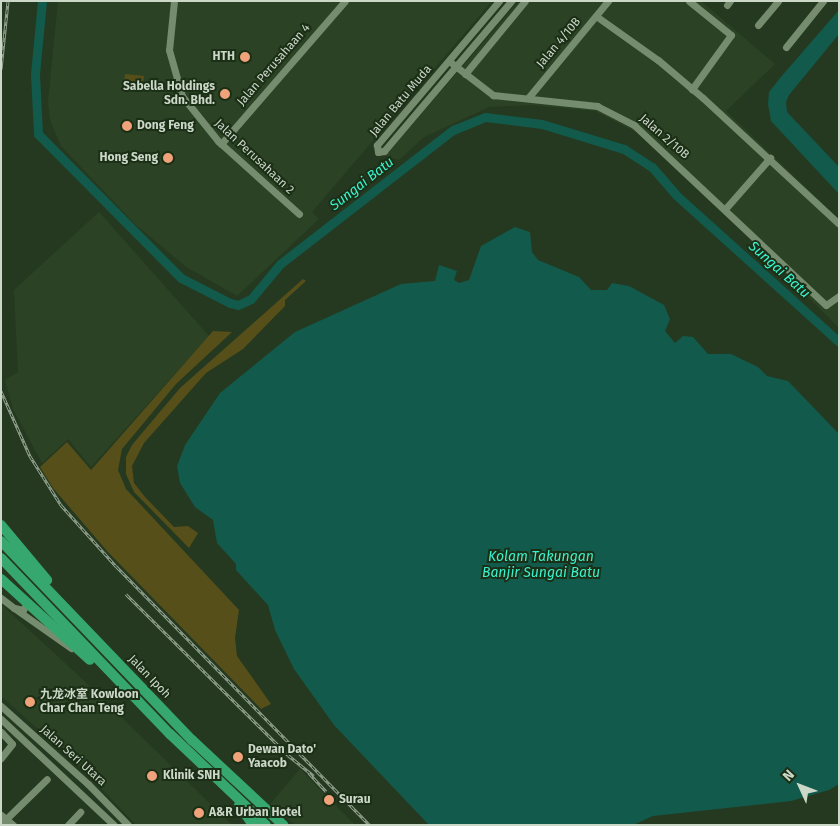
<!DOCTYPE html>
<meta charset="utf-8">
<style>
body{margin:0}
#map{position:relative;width:840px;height:826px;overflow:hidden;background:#253920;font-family:"Fira Sans","Noto Sans SC",sans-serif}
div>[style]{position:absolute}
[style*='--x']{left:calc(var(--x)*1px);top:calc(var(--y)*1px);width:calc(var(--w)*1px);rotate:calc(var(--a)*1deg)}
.built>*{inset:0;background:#2b4324}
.green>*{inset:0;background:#564f19;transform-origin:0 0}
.water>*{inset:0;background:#125a4b}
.river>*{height:9px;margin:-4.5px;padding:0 4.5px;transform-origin:4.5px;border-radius:4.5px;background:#125a4b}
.minor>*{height:7px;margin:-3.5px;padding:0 3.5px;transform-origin:3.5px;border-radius:3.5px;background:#768c6f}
.highway>*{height:10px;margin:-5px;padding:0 5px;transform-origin:5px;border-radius:5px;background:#36a76f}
.rail>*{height:3px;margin-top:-1.5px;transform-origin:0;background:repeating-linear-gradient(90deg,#1b2e16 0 4px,#96a592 0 8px);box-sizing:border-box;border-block:1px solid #96a592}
.dots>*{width:14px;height:14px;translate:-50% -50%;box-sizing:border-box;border:2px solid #1b2e16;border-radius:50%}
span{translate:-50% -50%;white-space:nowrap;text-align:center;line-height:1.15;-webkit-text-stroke:4px #1b2e16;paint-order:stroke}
.street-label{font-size:12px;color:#cbd7c7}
.poi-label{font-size:12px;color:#cbd7c7;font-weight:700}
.right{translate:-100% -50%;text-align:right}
.left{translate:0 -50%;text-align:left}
.water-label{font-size:14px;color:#3af2ce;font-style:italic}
.frame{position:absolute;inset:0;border:2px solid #cbd7c7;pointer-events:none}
.north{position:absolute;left:775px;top:761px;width:50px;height:50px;-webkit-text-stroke:4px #1b2e16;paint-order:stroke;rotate:313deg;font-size:14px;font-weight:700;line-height:20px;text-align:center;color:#cbd7c7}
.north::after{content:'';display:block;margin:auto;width:18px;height:22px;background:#cbd7c7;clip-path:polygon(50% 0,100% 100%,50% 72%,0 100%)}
</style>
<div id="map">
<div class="built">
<div style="clip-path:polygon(58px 1px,492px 1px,312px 212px,319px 219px,237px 296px,185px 266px,136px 225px,61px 146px,50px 120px,48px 102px)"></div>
<div style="clip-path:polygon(519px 1px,701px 1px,775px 64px,726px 111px,839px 219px,839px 328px,737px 225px,636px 132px,595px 111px,533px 105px,489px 107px,424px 137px,399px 160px,385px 156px)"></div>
<div style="clip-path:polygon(99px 212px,209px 336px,91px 467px,68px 439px,42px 463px,13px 409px,5px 380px,18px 372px,14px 290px)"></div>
<div style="clip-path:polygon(2px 605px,78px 675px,232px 825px,136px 825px,88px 774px,1px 696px)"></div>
<div style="clip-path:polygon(300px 769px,355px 825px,295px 825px,270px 804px)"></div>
</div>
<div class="green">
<div style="left:125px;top:74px;width:19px;height:12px;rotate:6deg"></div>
<div style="clip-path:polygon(303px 279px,306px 281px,285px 300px,285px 306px,243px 349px,206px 373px,144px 443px,132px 466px,134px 483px,145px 497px,174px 527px,188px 526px,198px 533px,189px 548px,134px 492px,126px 474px,126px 457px,132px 445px,180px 388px)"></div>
<div style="clip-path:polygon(213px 331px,232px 332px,176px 384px,122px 449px,118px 470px,126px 489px,239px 610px,235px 638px,237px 656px,271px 704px,261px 709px,107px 551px,53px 488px,40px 467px,67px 442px,91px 470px)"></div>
</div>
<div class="water">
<div style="clip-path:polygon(839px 10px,839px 34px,789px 95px,786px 102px,787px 112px,839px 167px,839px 194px,771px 121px,768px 104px,769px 92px,780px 78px)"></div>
<div style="clip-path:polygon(515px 227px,530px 232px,532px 252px,538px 260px,579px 277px,591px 290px,607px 290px,612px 283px,629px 286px,664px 305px,670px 319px,665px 331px,675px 343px,683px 336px,693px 337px,708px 354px,731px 354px,758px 367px,767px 376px,788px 381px,839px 434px,839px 784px,829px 790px,791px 801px,653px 816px,633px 825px,429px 825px,334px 725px,294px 669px,275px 630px,268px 605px,236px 570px,236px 564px,217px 543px,213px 520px,195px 507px,180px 483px,177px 466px,185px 445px,220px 393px,295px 332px,401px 284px,435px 281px,439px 265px,457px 271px,454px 280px,459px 283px,469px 280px,481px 246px)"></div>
</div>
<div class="river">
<div style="--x:42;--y:1;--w:73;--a:95.5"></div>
<div style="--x:35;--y:74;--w:60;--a:87.1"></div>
<div style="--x:38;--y:134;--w:203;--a:45.2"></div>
<div style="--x:181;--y:278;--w:55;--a:27"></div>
<div style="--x:230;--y:303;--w:8;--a:14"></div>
<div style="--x:238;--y:305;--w:14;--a:-25"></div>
<div style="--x:251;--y:299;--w:45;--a:-50.4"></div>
<div style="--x:280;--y:264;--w:219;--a:-37.8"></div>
<div style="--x:453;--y:130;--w:35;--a:-22"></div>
<div style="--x:485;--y:117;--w:57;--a:7"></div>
<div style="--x:542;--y:124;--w:86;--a:17"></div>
<div style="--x:624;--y:149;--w:33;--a:33"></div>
<div style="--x:652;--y:167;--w:37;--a:49"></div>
<div style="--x:676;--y:195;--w:219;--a:42"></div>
</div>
<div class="minor">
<div style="--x:174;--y:1;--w:49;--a:95.8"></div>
<div style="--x:169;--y:50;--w:48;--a:74.2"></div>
<div style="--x:182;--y:96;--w:58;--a:51.3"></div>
<div style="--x:218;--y:141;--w:109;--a:42"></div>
<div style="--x:499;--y:1;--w:189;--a:130.3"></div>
<div style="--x:377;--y:145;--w:7;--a:82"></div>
<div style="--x:378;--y:152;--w:6;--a:-9"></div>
<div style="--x:384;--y:151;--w:197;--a:-49.7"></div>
<div style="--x:689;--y:1;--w:54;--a:39"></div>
<div style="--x:731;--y:35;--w:67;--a:125.8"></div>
<div style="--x:727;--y:5;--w:5;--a:-53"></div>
<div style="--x:596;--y:16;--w:76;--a:35.4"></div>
<div style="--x:658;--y:60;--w:59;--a:40.2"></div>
<div style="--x:703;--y:98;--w:185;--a:42.8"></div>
<div style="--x:758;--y:25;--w:31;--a:-50"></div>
<div style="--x:786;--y:47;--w:59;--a:-51.2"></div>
<div style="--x:449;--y:61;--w:56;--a:37.7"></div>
<div style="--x:493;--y:95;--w:105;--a:6"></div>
<div style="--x:597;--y:106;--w:42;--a:27.2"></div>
<div style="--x:634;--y:125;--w:263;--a:43.2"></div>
<div style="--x:826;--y:305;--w:16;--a:-35"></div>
<div style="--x:465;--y:74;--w:94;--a:-50.6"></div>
<div style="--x:528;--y:98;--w:126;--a:-50.5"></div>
<div style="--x:221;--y:144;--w:189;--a:-49.1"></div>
<div style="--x:726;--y:208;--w:67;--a:-48.7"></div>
<div style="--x:1;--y:598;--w:16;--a:38"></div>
<div style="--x:27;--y:603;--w:8;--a:120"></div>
<div style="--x:23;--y:610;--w:9;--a:-167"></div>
<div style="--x:14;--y:608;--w:70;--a:35.1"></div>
<div style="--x:1;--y:706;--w:117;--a:41.9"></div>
<div style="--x:88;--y:784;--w:57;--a:45.7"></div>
<div style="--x:1;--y:719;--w:155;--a:43.2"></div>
<div style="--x:1;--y:732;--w:16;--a:47"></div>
<div style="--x:12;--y:744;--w:18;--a:128"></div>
<div style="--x:1;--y:815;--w:16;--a:40"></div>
<div style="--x:1;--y:824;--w:64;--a:-44.4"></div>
<div style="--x:68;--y:825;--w:18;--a:-47"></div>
</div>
<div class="highway">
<div style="--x:1;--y:525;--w:72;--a:50.1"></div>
<div style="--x:1;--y:541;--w:276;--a:46.2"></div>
<div style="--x:192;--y:740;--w:125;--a:43"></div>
<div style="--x:1;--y:558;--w:244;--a:46.2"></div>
<div style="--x:170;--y:734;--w:132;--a:43.5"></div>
<div style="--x:1;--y:579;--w:120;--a:42.3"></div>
<div style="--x:239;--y:805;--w:24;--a:55"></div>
</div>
<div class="rail">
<div style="--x:1;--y:69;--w:68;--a:-84.1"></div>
<div style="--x:1;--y:391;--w:71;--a:66"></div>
<div style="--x:30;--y:456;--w:58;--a:57.7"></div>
<div style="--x:61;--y:505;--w:82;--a:48"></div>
<div style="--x:116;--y:566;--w:363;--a:45.6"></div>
<div style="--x:126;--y:594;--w:228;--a:44.8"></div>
<div style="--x:288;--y:755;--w:33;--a:39"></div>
<div style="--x:309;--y:773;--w:25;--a:47"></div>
</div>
<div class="dots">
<div style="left:245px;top:57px;background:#f0a27a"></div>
<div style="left:225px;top:94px;background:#f0a27a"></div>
<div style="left:127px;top:126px;background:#f0a27a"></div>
<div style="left:168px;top:158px;background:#f0a27a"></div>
<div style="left:30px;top:702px;background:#f0a27a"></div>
<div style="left:238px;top:757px;background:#f0a27a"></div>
<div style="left:152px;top:776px;background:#f0a27a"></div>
<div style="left:329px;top:800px;background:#f0a27a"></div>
<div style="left:199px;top:813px;background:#f0a27a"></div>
</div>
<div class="street-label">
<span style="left:559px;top:43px;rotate:-50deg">Jalan 4/10B</span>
<span style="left:274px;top:65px;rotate:-49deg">Jalan Perusahaan 4</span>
<span style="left:401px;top:101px;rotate:-50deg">Jalan Batu Muda</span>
<span style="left:664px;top:137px;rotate:41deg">Jalan 2/10B</span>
<span style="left:254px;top:157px;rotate:43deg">Jalan Perusahaan 2</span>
<span style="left:149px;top:677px;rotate:46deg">Jalan Ipoh</span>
<span style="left:73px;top:756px;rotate:42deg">Jalan Seri Utara</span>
</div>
<div class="poi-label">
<span class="right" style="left:235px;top:57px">HTH</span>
<span class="right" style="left:215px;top:94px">Sabella Holdings<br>Sdn. Bhd.</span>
<span class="left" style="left:137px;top:126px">Dong Feng</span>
<span class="right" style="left:158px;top:158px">Hong Seng</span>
<span class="left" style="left:40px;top:702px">九龙冰室 Kowloon<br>Char Chan Teng</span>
<span class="left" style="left:248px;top:757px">Dewan Dato'<br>Yaacob</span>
<span class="left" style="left:163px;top:776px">Klinik SNH</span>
<span class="left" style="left:339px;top:800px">Surau</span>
<span class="left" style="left:209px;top:813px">A&amp;R Urban Hotel</span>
</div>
<div class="water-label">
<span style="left:362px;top:184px;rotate:-38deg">Sungai Batu</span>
<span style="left:779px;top:270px;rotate:42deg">Sungai Batu</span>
<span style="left:541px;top:565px">Kolam Takungan<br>Banjir Sungai Batu</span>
</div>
<div class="frame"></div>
<div class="north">N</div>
</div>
